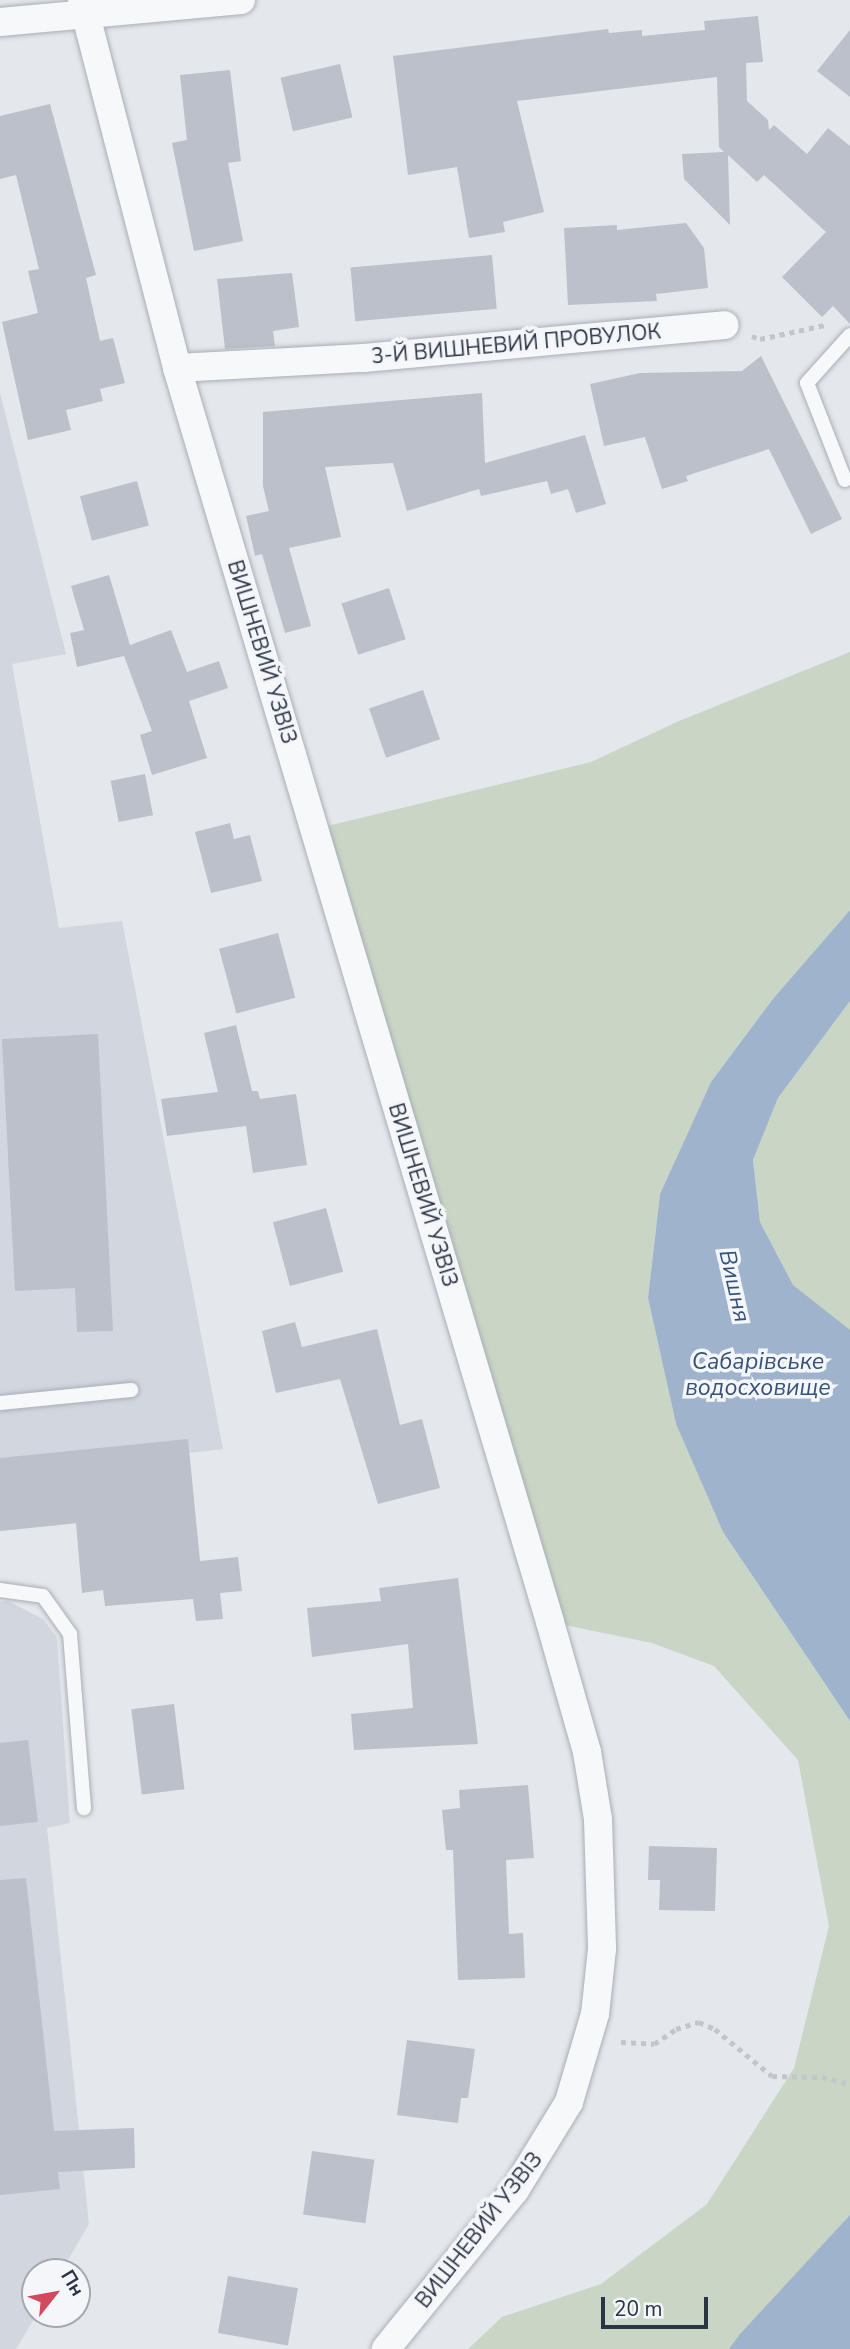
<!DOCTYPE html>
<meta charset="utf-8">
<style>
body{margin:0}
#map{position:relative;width:850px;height:2349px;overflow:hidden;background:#e4e7ec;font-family:"Nunito Sans",sans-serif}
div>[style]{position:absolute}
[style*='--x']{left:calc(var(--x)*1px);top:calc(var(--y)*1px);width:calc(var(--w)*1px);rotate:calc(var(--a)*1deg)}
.built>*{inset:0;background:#d2d6de}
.green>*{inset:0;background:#c9d6c5}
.water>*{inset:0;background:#9fb4cc}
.building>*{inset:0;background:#bbc0ca;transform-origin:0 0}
.path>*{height:4.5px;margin-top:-2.25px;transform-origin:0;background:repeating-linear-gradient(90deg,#c2c5cb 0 5px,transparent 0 10px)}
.roads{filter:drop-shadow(0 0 2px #a9aeb7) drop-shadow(0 0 2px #a9aeb7)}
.lane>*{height:14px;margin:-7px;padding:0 7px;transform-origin:7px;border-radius:7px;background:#f7f8fa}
.street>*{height:28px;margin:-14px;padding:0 14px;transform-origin:14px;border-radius:14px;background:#f7f8fa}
span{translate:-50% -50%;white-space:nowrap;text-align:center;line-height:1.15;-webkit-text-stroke:7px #f4f6f9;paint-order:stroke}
.street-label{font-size:21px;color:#2b3445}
.water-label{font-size:23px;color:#34527a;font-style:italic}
.north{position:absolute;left:21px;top:2258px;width:70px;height:70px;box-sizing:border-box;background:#f4f6f9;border:2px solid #a4a8b1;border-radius:50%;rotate:59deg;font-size:19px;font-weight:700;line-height:28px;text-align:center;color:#2b3445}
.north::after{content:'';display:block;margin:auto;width:24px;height:32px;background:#d1495b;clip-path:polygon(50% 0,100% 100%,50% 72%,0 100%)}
.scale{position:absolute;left:601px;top:2297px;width:107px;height:32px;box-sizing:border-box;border:4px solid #2b3445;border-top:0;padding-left:9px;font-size:21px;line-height:24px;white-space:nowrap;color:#2b3445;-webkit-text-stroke:5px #f4f6f9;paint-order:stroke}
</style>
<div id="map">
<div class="built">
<div style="clip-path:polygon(0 393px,66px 654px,12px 664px,59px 928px,122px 921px,223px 1449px,189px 1453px,195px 1512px,0 1531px)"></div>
<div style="clip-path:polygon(8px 1601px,43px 1619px,57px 1638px,70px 1823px,47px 1828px,89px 2224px,61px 2272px,35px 2272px,37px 2314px,16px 2349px,0 2349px,0 1602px)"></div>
</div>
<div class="green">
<div style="clip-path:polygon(850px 652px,850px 910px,772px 1000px,711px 1082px,660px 1194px,648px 1298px,676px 1424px,723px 1532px,850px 1721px,850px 2215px,729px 2349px,468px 2349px,502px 2317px,601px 2284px,707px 2204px,794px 2068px,829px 1926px,798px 1760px,714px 1666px,652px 1643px,550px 1622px,315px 829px,591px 762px,679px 721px)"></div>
<div style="clip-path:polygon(850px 1001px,850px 1543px,793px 1285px,760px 1222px,753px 1160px,778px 1098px)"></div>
</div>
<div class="water">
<div style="clip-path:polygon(850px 910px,850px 1001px,778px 1098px,753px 1160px,760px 1222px,793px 1285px,850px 1330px,850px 1721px,723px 1532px,676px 1424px,648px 1298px,660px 1194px,711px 1082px,772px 1000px)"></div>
<div style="clip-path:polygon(850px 2215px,850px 2349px,729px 2349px,740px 2334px)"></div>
</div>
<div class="building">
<div style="clip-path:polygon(758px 16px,763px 62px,746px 63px,747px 101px,768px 120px,769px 130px,774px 125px,807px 154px,828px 128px,850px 146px,850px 324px,833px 306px,822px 317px,782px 277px,826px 232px,764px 175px,757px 182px,728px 155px,730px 225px,684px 179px,682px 154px,724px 152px,719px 147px,717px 77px,517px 101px,544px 212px,503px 222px,505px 232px,469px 238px,457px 167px,408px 175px,393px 56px,608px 29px,609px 33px,642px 30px,642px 36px,705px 30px,704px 21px)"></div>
<div style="clip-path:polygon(850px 30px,850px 97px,817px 71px)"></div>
<div style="left:340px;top:64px;width:55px;height:61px;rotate:77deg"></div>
<div style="clip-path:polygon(230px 70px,241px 161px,228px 163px,243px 241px,194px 251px,172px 143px,187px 140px,180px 75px)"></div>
<div style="clip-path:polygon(50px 104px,96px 275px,86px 278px,100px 341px,113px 338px,125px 383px,100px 389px,103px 401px,66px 410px,71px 430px,28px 440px,2px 322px,38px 313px,28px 271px,39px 269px,16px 175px,0 179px,0 116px)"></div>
<div style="clip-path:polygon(686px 223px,704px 248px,708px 288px,656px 294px,657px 301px,568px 305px,564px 228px,617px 225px,617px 230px)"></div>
<div style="left:492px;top:255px;width:54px;height:142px;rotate:85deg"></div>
<div style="clip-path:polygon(292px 273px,299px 327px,273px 331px,275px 346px,225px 349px,217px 279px)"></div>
<div style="clip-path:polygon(761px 356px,842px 519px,811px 534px,769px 449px,686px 476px,688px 481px,662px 489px,645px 437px,604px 446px,590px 384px,640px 373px,742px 371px)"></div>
<div style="clip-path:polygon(482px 393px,485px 463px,585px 435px,606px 504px,576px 513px,568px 489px,551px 494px,547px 481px,481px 496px,479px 489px,407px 511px,393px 463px,325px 467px,341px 537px,289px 548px,311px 626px,285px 633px,262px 554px,255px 556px,246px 516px,269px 511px,263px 486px,263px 412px)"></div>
<div style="left:137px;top:481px;width:46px;height:59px;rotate:75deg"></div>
<div style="clip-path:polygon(109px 575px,130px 645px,171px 630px,187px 672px,219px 661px,228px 688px,189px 701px,207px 758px,152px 775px,140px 735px,152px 731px,124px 656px,77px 667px,70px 633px,84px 630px,71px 586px)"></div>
<div style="left:389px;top:588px;width:54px;height:50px;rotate:72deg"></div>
<div style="left:423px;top:690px;width:52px;height:57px;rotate:71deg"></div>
<div style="left:145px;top:774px;width:42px;height:35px;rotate:79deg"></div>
<div style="clip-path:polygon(230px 823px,234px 839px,250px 835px,262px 881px,211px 893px,195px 832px)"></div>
<div style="left:278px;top:933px;width:67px;height:61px;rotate:75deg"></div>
<div style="clip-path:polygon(236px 1025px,252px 1091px,258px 1091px,260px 1099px,296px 1094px,307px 1165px,253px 1173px,246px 1126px,167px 1136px,161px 1099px,218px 1092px,204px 1033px)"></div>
<div style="clip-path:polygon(98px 1034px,113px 1331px,77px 1332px,75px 1288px,15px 1291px,2px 1039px)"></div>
<div style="left:326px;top:1208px;width:66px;height:55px;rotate:75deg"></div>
<div style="clip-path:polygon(295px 1322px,302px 1347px,377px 1329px,400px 1425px,422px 1419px,440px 1488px,378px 1504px,340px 1379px,276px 1393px,262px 1331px)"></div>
<div style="clip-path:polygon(188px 1439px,200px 1561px,238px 1557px,242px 1591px,220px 1593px,223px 1619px,196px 1621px,193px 1599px,105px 1606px,103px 1590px,82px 1593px,76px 1523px,0 1531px,0 1458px)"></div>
<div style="clip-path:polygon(458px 1578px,478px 1744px,354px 1750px,351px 1714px,413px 1708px,408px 1644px,312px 1657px,307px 1608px,381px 1601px,379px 1588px)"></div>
<div style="left:174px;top:1704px;width:86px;height:43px;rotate:83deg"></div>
<div style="clip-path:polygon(28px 1740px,38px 1822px,0 1826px,0 1743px)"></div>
<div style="clip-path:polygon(528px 1785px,534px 1858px,506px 1860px,509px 1934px,523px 1933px,525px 1978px,458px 1980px,453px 1850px,446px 1850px,442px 1810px,460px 1808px,459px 1790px)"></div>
<div style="clip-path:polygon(649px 1846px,717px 1848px,715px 1911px,659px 1910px,660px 1880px,648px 1880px)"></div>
<div style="clip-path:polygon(26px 1878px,54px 2131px,134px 2128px,135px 2168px,58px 2172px,60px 2189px,0 2195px,0 1880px)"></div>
<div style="clip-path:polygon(407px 2040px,475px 2049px,468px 2098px,461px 2098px,458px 2123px,397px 2115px)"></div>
<div style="left:312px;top:2151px;width:63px;height:64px;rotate:8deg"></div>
<div style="left:228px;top:2276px;width:71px;height:58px;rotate:10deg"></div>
</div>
<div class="path">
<div style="--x:752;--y:336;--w:9;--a:21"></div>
<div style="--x:760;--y:339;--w:66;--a:-12.2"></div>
<div style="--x:621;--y:2042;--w:33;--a:3"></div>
<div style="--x:654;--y:2044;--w:27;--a:-34"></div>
<div style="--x:676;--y:2029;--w:24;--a:-17"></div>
<div style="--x:699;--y:2022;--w:17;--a:24"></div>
<div style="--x:715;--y:2029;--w:74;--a:39.5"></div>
<div style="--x:772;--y:2076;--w:50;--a:1.1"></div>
<div style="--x:822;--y:2077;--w:29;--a:14"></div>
</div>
<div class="roads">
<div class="lane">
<div style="--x:845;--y:480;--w:104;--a:-111.4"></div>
<div style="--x:807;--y:383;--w:64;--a:-48.1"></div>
<div style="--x:0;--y:1403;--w:132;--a:-5.7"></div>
<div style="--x:0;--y:1590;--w:43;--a:7.9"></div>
<div style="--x:43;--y:1596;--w:47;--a:54.6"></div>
<div style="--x:70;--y:1634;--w:175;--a:85.4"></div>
</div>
<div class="street">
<div style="--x:82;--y:0;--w:380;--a:75.5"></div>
<div style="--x:177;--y:368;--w:1308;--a:73.43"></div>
<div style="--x:550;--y:1622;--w:135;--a:74.1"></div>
<div style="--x:587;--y:1752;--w:68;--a:80.7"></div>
<div style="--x:598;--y:1819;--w:130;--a:88.2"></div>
<div style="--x:602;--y:1949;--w:65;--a:96.1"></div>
<div style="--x:595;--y:2014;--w:92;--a:106.5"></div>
<div style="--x:569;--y:2102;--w:103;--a:121.5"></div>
<div style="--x:515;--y:2190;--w:205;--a:129.1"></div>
<div style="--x:0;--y:22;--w:242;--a:-5.2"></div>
<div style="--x:177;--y:368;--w:187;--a:-3.1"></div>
<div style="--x:364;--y:358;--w:362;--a:-5.2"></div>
</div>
</div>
<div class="street-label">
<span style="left:516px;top:344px;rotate:-5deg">3-Й ВИШНЕВИЙ ПРОВУЛОК</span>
<span style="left:262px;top:652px;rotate:73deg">ВИШНЕВИЙ УЗВІЗ</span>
<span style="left:423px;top:1195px;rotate:73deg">ВИШНЕВИЙ УЗВІЗ</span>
<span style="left:479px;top:2230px;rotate:-52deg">ВИШНЕВИЙ УЗВІЗ</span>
</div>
<div class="water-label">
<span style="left:734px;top:1286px;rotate:77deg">Вишня</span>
<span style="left:758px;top:1375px">Сабарівське<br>водосховище</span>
</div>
<div class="north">Пн</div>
<div class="scale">20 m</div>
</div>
